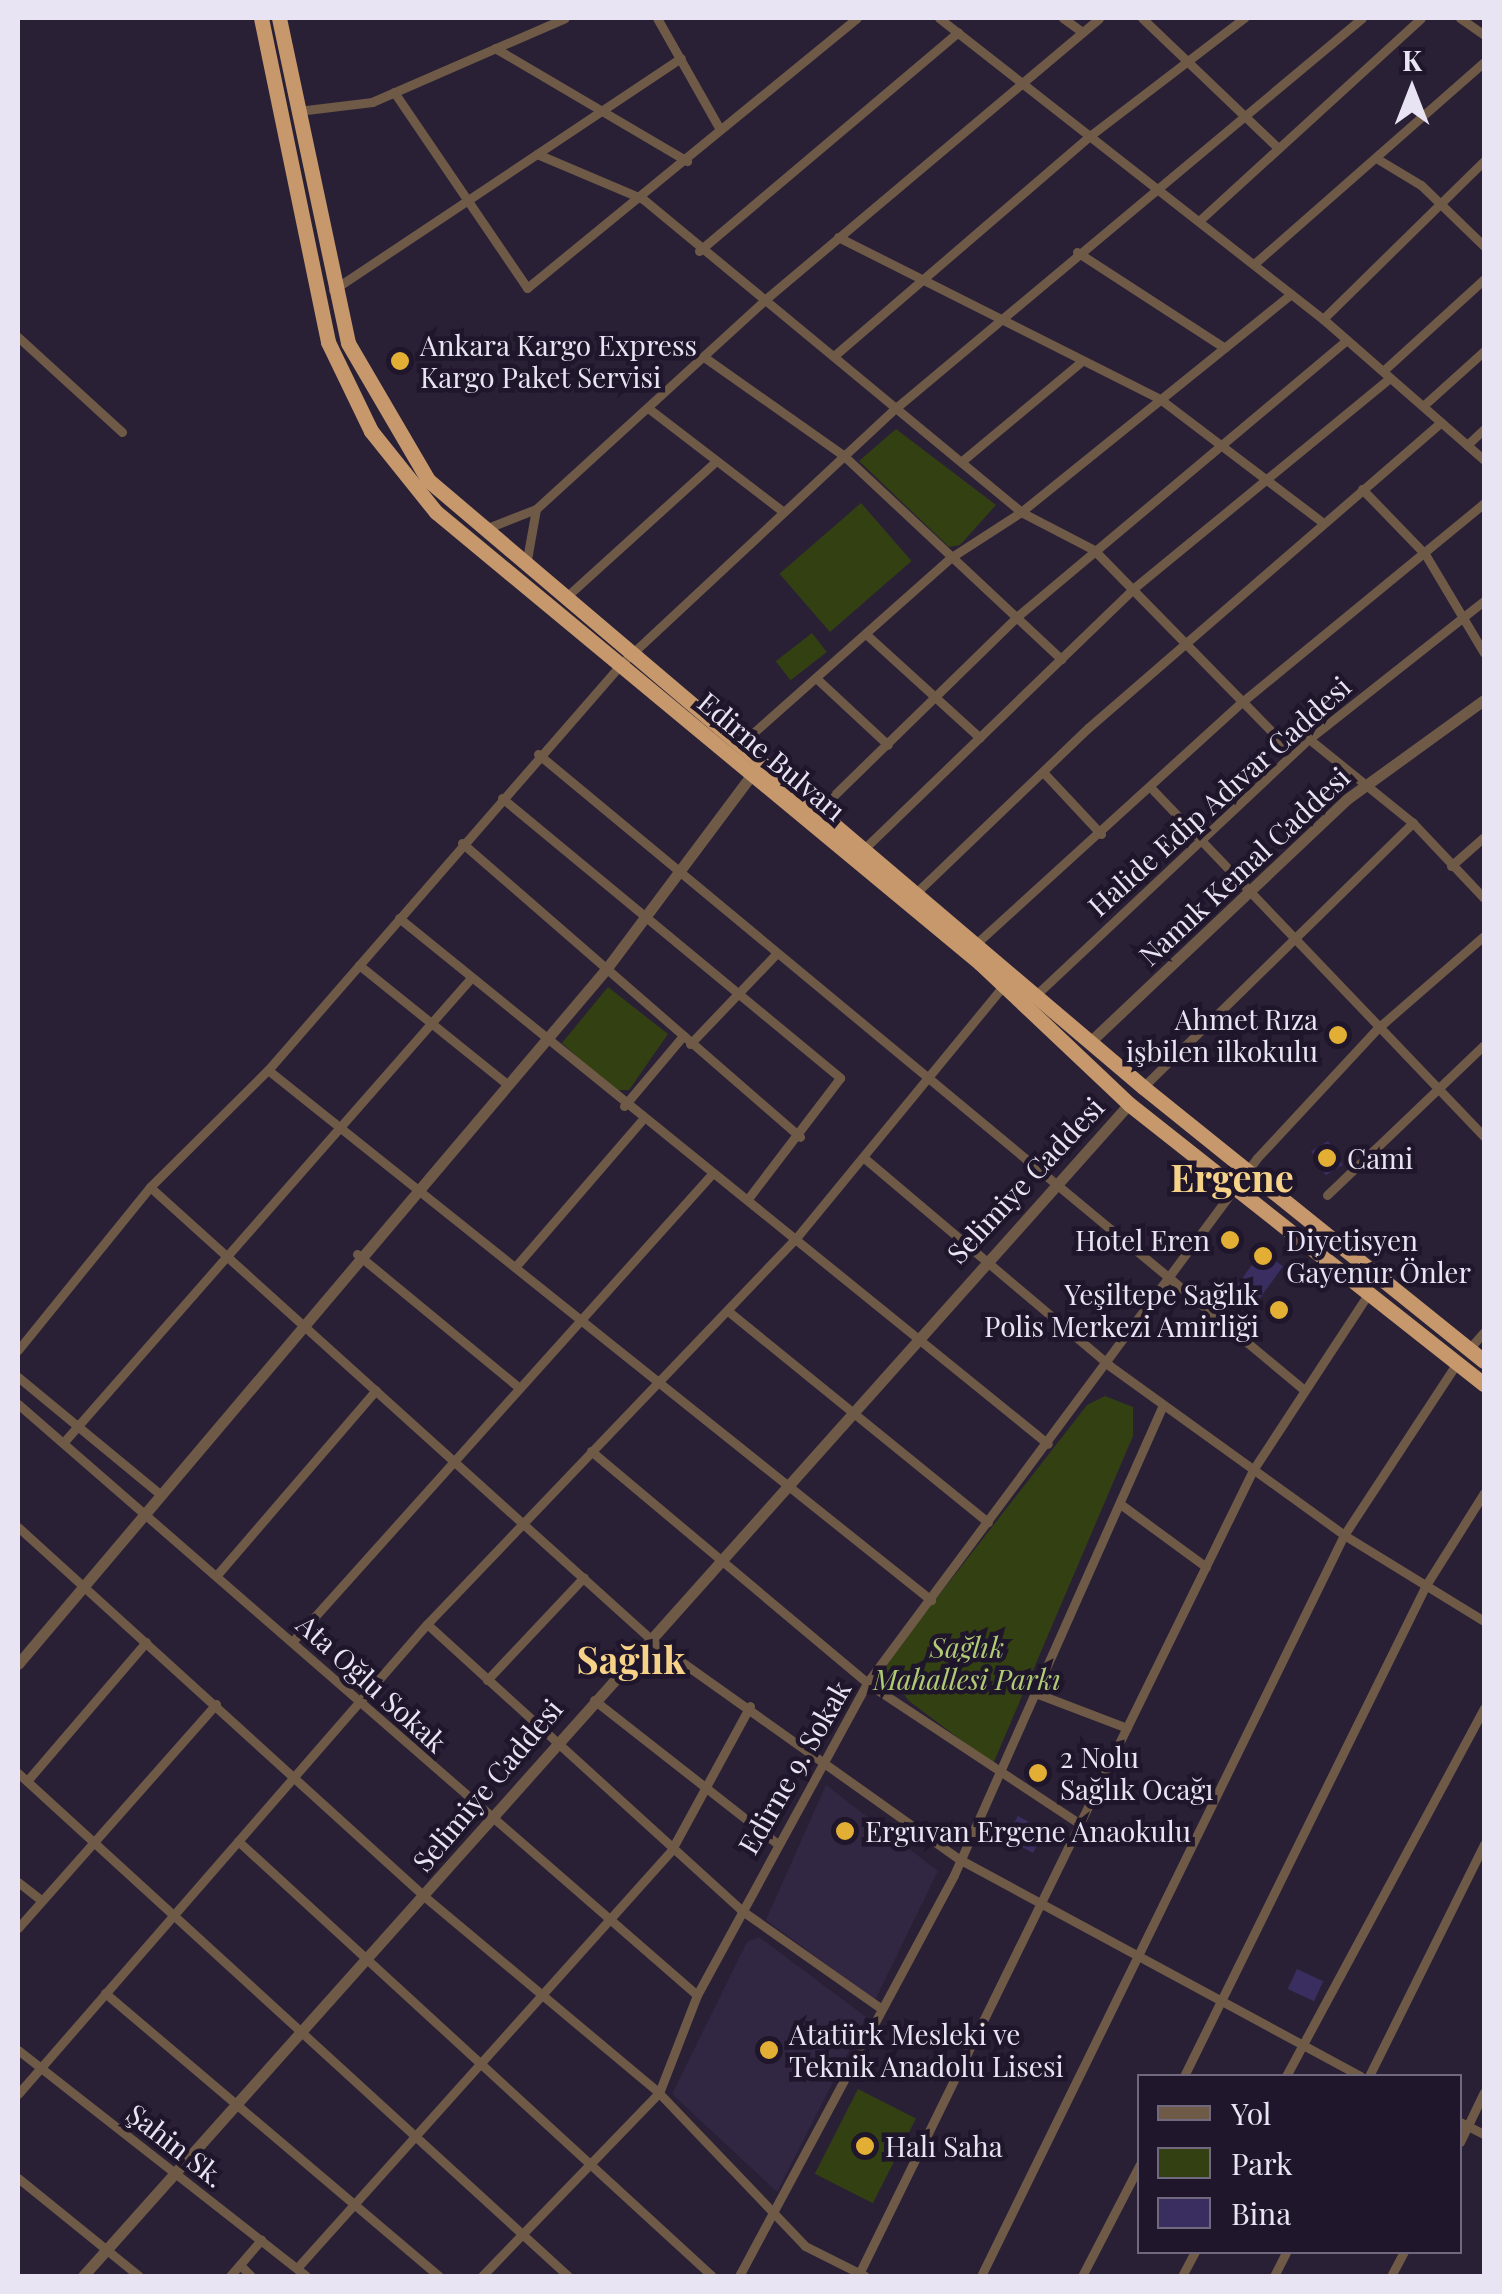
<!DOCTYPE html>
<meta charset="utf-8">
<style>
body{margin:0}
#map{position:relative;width:1502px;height:2294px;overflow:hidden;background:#292036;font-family:"Playfair Display",serif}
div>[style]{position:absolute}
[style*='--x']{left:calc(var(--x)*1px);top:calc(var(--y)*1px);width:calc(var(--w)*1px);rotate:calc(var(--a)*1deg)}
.built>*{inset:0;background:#322743}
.green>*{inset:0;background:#334012;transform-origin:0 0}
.building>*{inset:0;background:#3a2e61;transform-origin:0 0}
.minor>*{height:9px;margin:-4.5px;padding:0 4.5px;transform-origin:4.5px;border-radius:4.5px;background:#6e5a46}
.tertiary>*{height:11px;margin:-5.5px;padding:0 5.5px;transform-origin:5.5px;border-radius:5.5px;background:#6e5a46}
.trunk>*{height:15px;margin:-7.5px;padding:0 7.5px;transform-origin:7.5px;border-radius:7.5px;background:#c6986b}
.dots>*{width:28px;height:28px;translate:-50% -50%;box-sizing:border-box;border:5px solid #1f162c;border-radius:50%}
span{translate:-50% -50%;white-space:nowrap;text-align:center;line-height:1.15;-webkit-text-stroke:9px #1f162c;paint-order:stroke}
.poi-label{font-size:28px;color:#e9e4f3}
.left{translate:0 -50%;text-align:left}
.right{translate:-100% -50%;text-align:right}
.street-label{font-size:28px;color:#e9e4f3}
.park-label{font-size:28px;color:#afcb73;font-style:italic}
.district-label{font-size:38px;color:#f6d289;font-weight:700}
.frame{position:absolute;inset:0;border:20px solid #e9e4f3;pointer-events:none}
.legend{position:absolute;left:1137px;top:2074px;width:325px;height:180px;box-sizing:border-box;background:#1f162c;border:2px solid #70687c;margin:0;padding:12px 18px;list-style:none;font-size:30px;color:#e9e4f3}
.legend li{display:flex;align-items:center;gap:20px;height:50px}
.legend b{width:50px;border:2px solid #70687c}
.north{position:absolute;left:1362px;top:40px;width:100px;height:100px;-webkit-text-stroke:8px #1f162c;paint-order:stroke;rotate:0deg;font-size:28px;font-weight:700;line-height:40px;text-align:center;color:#e9e4f3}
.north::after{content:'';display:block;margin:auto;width:35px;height:45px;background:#e9e4f3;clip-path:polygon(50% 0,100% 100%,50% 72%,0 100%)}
</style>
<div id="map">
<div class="built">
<div style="clip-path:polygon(826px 1785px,938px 1871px,875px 2000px,766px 1920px)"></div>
<div style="clip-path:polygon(759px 1937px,866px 2017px,777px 2192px,672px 2094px,747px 1942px)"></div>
</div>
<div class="green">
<div style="clip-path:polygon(896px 429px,996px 505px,960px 545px,949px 547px,859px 461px)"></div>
<div style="left:861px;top:503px;width:77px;height:108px;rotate:49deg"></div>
<div style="left:812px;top:633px;width:24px;height:46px;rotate:52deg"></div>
<div style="clip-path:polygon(608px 987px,668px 1034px,629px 1090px,614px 1090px,562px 1043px)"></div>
<div style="clip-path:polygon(1105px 1396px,1133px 1407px,1133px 1436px,993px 1764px,909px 1701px,883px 1667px,1087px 1405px)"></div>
<div style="left:858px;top:2089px;width:65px;height:95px;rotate:27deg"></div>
</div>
<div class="building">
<div style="left:1328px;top:1141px;width:28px;height:20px;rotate:58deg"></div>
<div style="left:1262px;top:1251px;width:26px;height:51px;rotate:36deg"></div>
<div style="left:1018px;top:1816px;width:31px;height:25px;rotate:29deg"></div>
<div style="left:1297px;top:1969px;width:29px;height:22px;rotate:25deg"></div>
</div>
<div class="minor">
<div style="--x:657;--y:18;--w:124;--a:60.5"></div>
<div style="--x:939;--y:18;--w:488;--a:38.1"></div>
<div style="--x:1323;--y:319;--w:214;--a:41.2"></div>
<div style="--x:1063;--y:18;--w:24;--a:36"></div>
<div style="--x:1142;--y:18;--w:185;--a:43.7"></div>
<div style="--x:1460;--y:18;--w:29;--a:35"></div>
<div style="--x:495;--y:48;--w:223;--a:30.5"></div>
<div style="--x:394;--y:92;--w:237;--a:55.8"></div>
<div style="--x:527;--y:288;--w:426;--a:-39.3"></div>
<div style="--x:298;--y:111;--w:75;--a:-6.9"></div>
<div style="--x:372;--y:102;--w:210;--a:-23.5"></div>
<div style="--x:537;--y:154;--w:115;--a:23"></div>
<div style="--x:643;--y:199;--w:491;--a:39.6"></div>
<div style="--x:1021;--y:512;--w:82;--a:27.5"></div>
<div style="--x:1094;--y:550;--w:284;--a:45.6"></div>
<div style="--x:1376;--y:158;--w:52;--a:31"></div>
<div style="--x:1421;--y:185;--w:88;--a:44.1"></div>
<div style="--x:1200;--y:220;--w:299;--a:-42.4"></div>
<div style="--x:838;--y:237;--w:360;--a:26.7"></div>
<div style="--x:1160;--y:399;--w:203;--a:37.2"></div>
<div style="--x:699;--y:251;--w:339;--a:-40.2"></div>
<div style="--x:1077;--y:252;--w:176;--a:33"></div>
<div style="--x:1254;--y:264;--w:306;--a:-41.3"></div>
<div style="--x:333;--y:290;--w:418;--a:-33.7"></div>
<div style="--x:1323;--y:319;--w:226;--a:-44.5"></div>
<div style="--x:18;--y:337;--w:141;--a:42.4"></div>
<div style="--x:835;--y:355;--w:338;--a:-40.7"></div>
<div style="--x:1091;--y:135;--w:193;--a:-37.4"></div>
<div style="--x:704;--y:357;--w:170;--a:35.2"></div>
<div style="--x:843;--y:455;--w:299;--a:43.1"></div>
<div style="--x:1383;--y:371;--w:137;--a:-42.3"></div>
<div style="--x:1423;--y:406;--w:82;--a:-42"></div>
<div style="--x:648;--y:408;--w:169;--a:37.5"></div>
<div style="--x:1467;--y:445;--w:23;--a:-43"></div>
<div style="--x:962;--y:461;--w:156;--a:-39.8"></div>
<div style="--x:1362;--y:489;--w:91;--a:45.9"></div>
<div style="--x:1425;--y:554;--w:115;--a:59.2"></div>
<div style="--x:485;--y:529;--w:55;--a:-21.4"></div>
<div style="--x:536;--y:509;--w:313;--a:-42.4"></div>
<div style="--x:767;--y:298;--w:434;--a:-40.1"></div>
<div style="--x:526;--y:565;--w:57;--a:-79.9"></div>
<div style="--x:565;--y:598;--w:204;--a:-42.2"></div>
<div style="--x:868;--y:636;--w:151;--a:42.3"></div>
<div style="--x:816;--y:678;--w:98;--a:42.9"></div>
<div style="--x:1309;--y:739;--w:134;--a:38.9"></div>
<div style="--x:1413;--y:823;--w:103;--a:46.6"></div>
<div style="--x:743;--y:742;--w:277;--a:-41.6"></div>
<div style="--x:950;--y:558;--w:85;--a:-32.9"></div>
<div style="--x:1021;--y:512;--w:347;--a:-38.9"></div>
<div style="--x:538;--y:754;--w:993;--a:39.69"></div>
<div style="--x:1043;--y:772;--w:85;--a:46.9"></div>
<div style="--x:1153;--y:790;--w:479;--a:46.3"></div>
<div style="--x:502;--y:798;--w:439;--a:39.6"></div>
<div style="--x:840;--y:1078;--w:153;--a:127.3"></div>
<div style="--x:822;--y:807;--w:275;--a:-44.3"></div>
<div style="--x:1019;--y:615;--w:428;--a:-40"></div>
<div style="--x:462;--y:843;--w:448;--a:41"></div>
<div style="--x:867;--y:846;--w:371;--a:-44"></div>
<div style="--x:1134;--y:588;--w:331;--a:-39.4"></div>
<div style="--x:1451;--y:866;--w:44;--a:-41.3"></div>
<div style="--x:919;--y:890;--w:234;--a:-43.8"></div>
<div style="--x:1088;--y:728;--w:467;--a:-40.9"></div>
<div style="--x:399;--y:918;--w:835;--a:39.02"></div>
<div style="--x:979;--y:941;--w:355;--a:-42.3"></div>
<div style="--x:1242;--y:702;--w:313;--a:-39.4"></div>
<div style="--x:359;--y:965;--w:189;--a:38.8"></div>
<div style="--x:1037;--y:994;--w:373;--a:-43.2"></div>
<div style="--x:1309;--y:739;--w:223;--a:-38.3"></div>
<div style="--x:690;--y:1044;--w:126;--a:-46.3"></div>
<div style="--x:268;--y:1070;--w:849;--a:38.64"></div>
<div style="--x:1143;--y:1087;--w:378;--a:-44.4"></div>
<div style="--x:624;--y:1106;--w:92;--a:-49.9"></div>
<div style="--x:863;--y:1157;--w:324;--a:40.2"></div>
<div style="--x:1110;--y:1366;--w:289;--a:35.8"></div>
<div style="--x:1344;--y:1535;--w:164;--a:31.6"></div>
<div style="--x:150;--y:1187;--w:680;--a:42.08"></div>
<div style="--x:655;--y:1643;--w:373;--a:35.4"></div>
<div style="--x:959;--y:1859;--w:456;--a:28.4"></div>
<div style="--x:1327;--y:1195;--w:217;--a:-43.7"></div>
<div style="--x:357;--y:1254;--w:207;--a:39.5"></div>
<div style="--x:516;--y:1266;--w:191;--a:-49.2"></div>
<div style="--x:728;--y:1311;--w:335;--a:39.1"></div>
<div style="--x:1470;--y:1348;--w:21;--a:-49"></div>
<div style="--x:18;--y:1350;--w:210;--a:-51"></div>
<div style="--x:150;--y:1187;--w:166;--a:-44.8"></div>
<div style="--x:268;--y:1070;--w:539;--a:-48.98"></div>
<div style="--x:622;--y:663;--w:376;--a:-43"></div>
<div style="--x:897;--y:407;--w:606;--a:-39.91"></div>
<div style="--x:18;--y:1377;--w:185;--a:39.5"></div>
<div style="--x:18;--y:1404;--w:900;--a:41.04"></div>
<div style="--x:63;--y:1443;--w:619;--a:-48.74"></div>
<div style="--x:591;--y:1451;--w:361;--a:40"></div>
<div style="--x:867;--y:1683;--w:255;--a:33.5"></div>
<div style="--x:1123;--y:1506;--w:103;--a:36.3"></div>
<div style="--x:18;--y:1527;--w:550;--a:42.27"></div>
<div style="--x:425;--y:1897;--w:305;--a:39.9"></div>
<div style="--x:659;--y:2093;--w:211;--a:46.3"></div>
<div style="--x:805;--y:2246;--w:67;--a:26.6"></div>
<div style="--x:216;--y:1576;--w:245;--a:-49.3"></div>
<div style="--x:427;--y:1624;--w:425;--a:42.3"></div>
<div style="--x:741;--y:1910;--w:172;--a:35.1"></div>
<div style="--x:292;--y:1642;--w:627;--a:-48.1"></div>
<div style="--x:487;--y:1680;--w:141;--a:-46.7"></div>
<div style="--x:1038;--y:1694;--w:95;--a:20.9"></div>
<div style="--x:594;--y:1700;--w:230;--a:38.1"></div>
<div style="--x:18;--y:1773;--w:745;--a:42.44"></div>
<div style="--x:27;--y:1781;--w:183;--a:-49.4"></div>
<div style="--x:238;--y:1841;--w:643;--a:42.54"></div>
<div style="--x:18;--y:1882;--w:29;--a:38"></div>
<div style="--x:18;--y:1928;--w:299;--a:-48.5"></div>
<div style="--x:105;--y:1993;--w:438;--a:40.3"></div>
<div style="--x:18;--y:2050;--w:366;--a:38.1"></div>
<div style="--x:1184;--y:2076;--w:547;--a:-63.76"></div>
<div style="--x:1426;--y:1585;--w:109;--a:-57.8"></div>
<div style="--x:1286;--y:2076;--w:418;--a:-61.7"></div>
<div style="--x:1369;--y:2076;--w:259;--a:-63.6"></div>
<div style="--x:18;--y:2094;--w:623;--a:-48.97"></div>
<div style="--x:427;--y:1624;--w:535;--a:-46.29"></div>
<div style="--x:797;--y:1237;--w:326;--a:-50.6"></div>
<div style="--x:1460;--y:2122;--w:27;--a:27"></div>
<div style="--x:1460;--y:2142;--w:55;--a:-64.4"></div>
<div style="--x:18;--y:2178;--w:156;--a:39"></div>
<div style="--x:240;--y:2265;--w:16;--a:45"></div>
<div style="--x:297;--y:2268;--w:560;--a:-48.11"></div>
<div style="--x:671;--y:1851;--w:165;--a:-61.4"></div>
<div style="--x:230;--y:2276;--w:48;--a:-49.3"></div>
<div style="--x:482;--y:2276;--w:255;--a:-46"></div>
<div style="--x:659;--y:2093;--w:105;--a:-68.8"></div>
<div style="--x:697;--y:1995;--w:355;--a:-61.4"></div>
<div style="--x:867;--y:1683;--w:654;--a:-53.39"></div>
<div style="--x:1257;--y:1158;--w:178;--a:-47.1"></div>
<div style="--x:1378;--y:1028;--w:140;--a:-41"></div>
<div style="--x:739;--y:2276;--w:455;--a:-61.8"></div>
<div style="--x:954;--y:1875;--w:514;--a:-66.03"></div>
<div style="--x:858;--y:2276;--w:898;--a:-63.89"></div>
<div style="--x:1253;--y:1470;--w:214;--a:-56.8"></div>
<div style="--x:981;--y:2276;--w:825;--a:-63.9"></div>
<div style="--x:1344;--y:1535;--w:206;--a:-56.7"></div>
<div style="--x:1082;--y:2276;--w:126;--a:-62.6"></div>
<div style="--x:1182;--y:2276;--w:27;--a:-62"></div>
<div style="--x:1274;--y:2276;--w:27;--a:-63"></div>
<div style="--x:1391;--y:2276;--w:27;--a:-62"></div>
</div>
<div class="tertiary">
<div style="--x:1091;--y:1041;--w:352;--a:-43.4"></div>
<div style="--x:1347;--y:799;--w:169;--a:-35.9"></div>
<div style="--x:18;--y:1664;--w:912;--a:-49.76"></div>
<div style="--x:607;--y:968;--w:242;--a:-53.2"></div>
<div style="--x:83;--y:2276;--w:1571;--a:-48.25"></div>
</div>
<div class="trunk">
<div style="--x:261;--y:18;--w:331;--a:78.3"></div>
<div style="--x:328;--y:342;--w:99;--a:64.2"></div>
<div style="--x:371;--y:431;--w:104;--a:51.3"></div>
<div style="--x:436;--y:512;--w:707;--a:39.66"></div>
<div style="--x:980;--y:963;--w:205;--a:43.4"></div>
<div style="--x:1129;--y:1104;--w:452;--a:38.3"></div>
<div style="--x:279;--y:18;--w:332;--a:78"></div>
<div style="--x:348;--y:343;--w:159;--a:59.7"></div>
<div style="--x:428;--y:480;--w:938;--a:40.33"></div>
<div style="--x:1143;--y:1087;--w:437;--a:38.8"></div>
</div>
<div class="dots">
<div style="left:400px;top:361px;background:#e2af34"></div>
<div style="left:1338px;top:1035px;background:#e2af34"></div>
<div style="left:1327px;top:1158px;background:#e2af34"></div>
<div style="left:1230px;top:1240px;background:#e2af34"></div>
<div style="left:1263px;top:1256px;background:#e2af34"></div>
<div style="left:1279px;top:1310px;background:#e2af34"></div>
<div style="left:1038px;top:1773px;background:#e2af34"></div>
<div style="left:845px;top:1831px;background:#e2af34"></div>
<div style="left:769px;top:2050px;background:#e2af34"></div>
<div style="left:865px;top:2146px;background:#e2af34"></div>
</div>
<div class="poi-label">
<span class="left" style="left:420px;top:361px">Ankara Kargo Express<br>Kargo Paket Servisi</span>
<span class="right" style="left:1318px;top:1035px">Ahmet Rıza<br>işbilen ilkokulu</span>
<span class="left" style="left:1347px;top:1158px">Cami</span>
<span class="right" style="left:1210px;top:1240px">Hotel Eren</span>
<span class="left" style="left:1286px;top:1256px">Diyetisyen<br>Gayenur Önler</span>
<span class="right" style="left:1259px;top:1310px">Yeşiltepe Sağlık<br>Polis Merkezi Amirliği</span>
<span class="left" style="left:1060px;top:1773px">2 Nolu<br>Sağlık Ocağı</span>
<span class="left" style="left:865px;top:1831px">Erguvan Ergene Anaokulu</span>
<span class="left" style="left:789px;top:2050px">Atatürk Mesleki ve<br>Teknik Anadolu Lisesi</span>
<span class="left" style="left:885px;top:2146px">Halı Saha</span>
</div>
<div class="street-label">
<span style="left:772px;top:756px;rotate:40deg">Edirne Bulvarı</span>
<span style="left:1219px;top:796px;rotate:-42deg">Halide Edip Adıvar Caddesi</span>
<span style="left:1244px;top:866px;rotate:-43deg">Namık Kemal Caddesi</span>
<span style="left:1025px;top:1180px;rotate:-47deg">Selimiye Caddesi</span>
<span style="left:372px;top:1683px;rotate:42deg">Ata Oğlu Sokak</span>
<span style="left:794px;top:1767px;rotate:-60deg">Edirne 9. Sokak</span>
<span style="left:487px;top:1785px;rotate:-50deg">Selimiye Caddesi</span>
<span style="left:176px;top:2145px;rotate:38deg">Şahin Sk.</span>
</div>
<div class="park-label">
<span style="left:967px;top:1663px">Sağlık<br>Mahallesi Parkı</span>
</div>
<div class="district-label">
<span style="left:1232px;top:1177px">Ergene</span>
<span style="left:631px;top:1659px">Sağlık</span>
</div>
<div class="frame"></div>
<ul class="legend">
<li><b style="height:12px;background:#6e5a46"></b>Yol</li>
<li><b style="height:28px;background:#334012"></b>Park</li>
<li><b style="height:28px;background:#3a2e61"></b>Bina</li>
</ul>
<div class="north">K</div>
</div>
